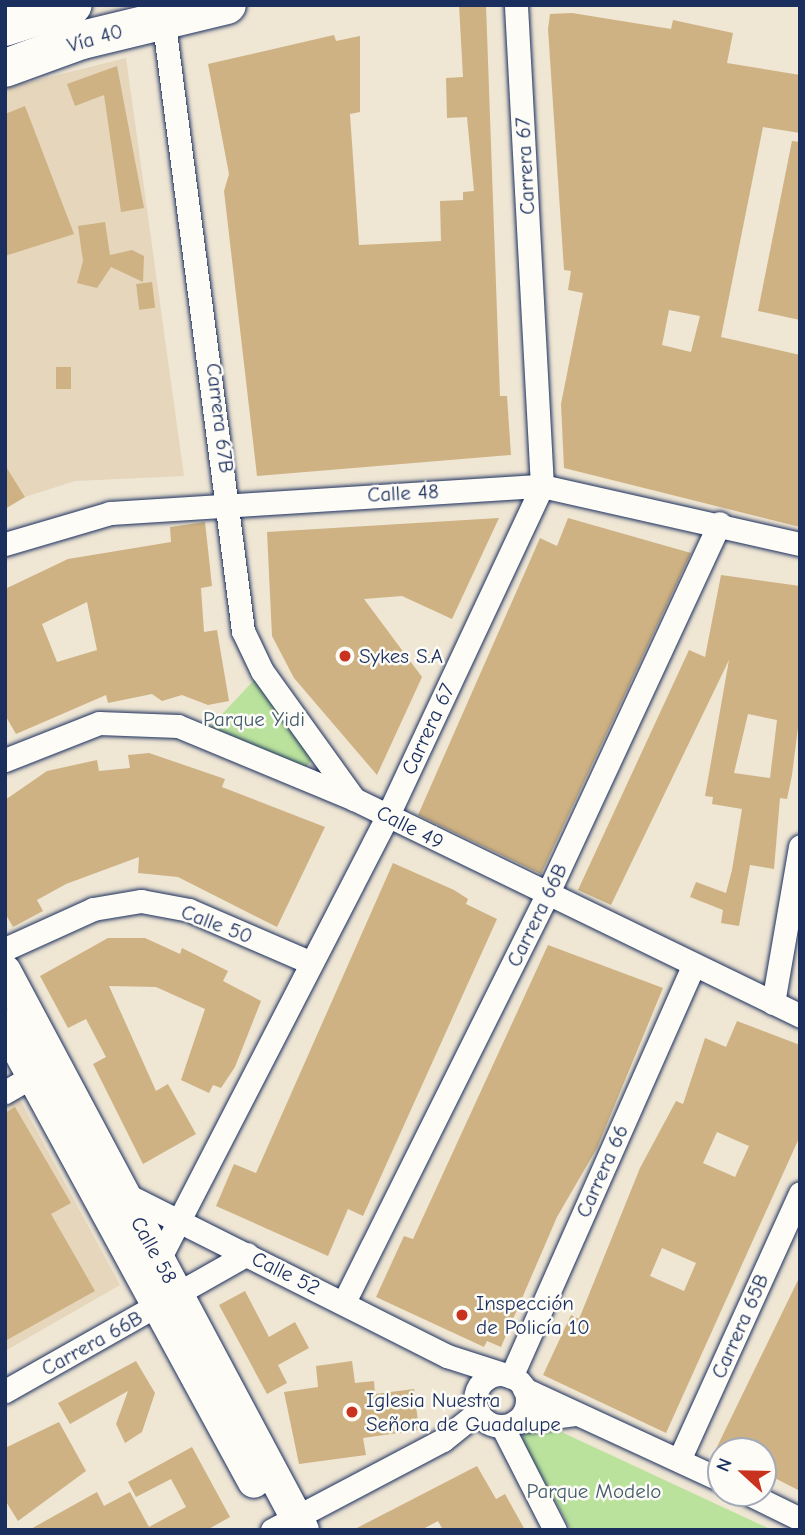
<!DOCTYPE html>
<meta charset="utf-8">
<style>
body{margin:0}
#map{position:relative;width:805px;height:1535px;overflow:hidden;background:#efe6d4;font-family:"Comic Neue",sans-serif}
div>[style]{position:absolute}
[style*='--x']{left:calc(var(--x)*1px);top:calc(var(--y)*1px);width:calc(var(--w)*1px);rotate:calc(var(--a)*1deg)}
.built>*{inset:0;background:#e5d6bc}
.green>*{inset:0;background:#bae29d}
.building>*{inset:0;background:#ceb283;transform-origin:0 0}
.roads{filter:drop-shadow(0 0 2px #1b2f5e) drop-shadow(0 0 2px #1b2f5e)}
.street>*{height:23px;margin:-11.5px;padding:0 11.5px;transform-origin:11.5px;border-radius:11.5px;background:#fdfcf7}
.street>.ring{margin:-11.5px;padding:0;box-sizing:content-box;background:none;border:23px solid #fdfcf7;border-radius:50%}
.secondary>*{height:32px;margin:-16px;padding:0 16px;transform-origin:16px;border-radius:16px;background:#fdfcf7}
.highway>*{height:38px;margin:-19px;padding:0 19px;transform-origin:19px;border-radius:19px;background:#fdfcf7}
.dots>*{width:19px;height:19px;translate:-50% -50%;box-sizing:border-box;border:4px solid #fdfcf7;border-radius:50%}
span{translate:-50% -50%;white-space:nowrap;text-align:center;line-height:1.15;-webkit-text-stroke:5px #fdfcf7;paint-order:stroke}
.street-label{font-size:21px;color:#1b2f5e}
.poi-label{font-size:21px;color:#1b2f5e}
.left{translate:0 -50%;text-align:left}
.park-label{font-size:21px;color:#435c6e}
.frame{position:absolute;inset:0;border:7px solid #1b2f5e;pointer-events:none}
.north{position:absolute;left:707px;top:1437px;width:70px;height:70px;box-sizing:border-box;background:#fdfcf7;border:2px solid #a3aaba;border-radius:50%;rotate:292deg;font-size:19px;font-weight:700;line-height:28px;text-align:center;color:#1b2f5e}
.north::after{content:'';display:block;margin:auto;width:24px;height:32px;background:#c8321e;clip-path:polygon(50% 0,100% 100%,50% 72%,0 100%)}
</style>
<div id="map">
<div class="built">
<div style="clip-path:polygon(126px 58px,184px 476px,75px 481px,25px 497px,5px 465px,5px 88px)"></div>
<div style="clip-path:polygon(19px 1098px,120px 1285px,5px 1351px,5px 1106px)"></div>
</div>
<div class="green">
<div style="clip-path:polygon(257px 677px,313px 758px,304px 770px,210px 727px)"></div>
<div style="clip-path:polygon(542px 1423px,772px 1530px,571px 1530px,523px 1442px,524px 1427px)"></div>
</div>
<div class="building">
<div style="clip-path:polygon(459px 5px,486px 5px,500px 396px,507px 396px,511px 455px,257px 476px,224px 191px,229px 174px,208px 64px,334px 35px,336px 41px,360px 36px,360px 112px,350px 114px,359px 245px,441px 241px,440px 201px,463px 200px,463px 192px,474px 191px,467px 117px,447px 118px,446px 78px,463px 77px)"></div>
<div style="clip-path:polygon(evenodd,572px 13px,671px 29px,673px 20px,733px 33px,727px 63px,800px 75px,800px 133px,763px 127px,721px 337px,800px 355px,800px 527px,564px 468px,561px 404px,583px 293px,568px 290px,571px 271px,564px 270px,548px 29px,550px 14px,572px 13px,669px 310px,700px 316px,691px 352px,662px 345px,669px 310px)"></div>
<div style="clip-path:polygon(117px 66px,144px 208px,121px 212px,104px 95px,75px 106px,67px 84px)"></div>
<div style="clip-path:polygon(25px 106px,74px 234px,5px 256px,5px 114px)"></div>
<div style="clip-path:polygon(792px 141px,800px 142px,800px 320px,758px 311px)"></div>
<div style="clip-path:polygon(105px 222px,110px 255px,132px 250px,144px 256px,143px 282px,111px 267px,97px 288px,77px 283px,83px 261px,78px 226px)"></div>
<div style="left:152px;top:282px;width:26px;height:16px;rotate:83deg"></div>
<div style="left:56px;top:367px;width:15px;height:22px"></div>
<div style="clip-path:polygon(5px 465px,25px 497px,5px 509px)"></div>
<div style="clip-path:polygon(499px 518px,452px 619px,402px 596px,364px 599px,422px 677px,377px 775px,294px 678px,272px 636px,267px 532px)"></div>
<div style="clip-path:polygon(568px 518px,691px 553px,541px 874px,418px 815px,540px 538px,557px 546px)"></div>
<div style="clip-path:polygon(evenodd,205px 522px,212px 586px,201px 588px,204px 632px,217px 630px,229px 701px,208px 705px,182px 695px,162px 701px,152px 694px,108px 703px,106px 695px,16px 734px,5px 715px,5px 589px,68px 559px,171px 542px,170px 527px,205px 522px,87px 602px,97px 650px,57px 662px,42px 624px,87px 602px)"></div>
<div style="clip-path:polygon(evenodd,721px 575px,800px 586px,800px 712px,792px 775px,787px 799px,780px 798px,774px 869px,750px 865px,739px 926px,721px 923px,723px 910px,690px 897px,696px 882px,726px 893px,732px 870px,742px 809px,712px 804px,713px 797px,705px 796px,729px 660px,611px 905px,578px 890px,689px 650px,705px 657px,721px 575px,748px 714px,777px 720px,770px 778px,734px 773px,748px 714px)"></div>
<div style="clip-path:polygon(149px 753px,225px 779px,222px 787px,325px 827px,277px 927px,178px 877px,138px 873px,139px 857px,66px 884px,37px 900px,43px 911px,13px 927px,5px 913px,5px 800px,47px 771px,97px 760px,99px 771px,130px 768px,128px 755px)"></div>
<div style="clip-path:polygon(393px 863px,454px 890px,468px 899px,466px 904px,497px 919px,363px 1216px,348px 1209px,328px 1256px,216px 1206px,234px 1164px,256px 1173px)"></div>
<div style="clip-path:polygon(108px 938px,145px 938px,180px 954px,182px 948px,228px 971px,223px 981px,261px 1001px,235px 1067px,221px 1088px,213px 1085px,209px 1093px,181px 1080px,205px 1009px,156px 987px,109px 986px,156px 1091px,168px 1084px,196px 1134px,143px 1164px,93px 1064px,106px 1057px,86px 1019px,68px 1028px,40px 976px)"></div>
<div style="clip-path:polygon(548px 945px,663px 988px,597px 1148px,557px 1217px,501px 1347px,487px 1341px,484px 1347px,376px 1297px,404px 1236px,413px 1239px)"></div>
<div style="clip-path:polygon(evenodd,737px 1021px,800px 1045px,800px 1136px,666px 1433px,543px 1375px,571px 1315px,579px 1319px,640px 1168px,676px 1101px,683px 1104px,705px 1038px,726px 1047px,737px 1021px,717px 1132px,749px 1146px,735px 1177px,703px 1163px,717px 1132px,737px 1021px,662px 1248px,696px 1263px,684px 1291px,650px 1276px,662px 1248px)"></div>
<div style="clip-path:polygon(15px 1107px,71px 1203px,51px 1214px,95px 1291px,5px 1341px,5px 1113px)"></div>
<div style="clip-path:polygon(800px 1276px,800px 1491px,763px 1472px,763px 1451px,715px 1451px)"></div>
<div style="clip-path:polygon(245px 1291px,269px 1337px,295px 1322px,309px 1348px,278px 1365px,287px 1383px,267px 1394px,219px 1305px)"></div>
<div style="clip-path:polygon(136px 1361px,155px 1393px,142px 1432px,125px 1443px,116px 1424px,128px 1391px,70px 1424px,58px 1403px)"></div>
<div style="clip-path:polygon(352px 1361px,355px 1383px,374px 1381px,375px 1394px,414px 1389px,419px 1430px,363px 1438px,366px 1455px,299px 1464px,284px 1392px,318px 1387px,316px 1366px)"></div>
<div style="clip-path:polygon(59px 1422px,86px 1471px,18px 1521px,5px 1500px,5px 1448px)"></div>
<div style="clip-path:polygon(192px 1447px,230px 1517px,207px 1530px,29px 1530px,97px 1492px,104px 1506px,130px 1492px,149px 1527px,186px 1507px,171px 1479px,136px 1497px,128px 1482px)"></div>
<div style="clip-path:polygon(477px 1466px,496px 1499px,505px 1494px,525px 1530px,443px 1530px,438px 1521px,421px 1530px,353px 1530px)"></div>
</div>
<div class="roads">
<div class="street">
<div style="--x:162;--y:9;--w:627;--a:82.58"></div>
<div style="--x:243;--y:631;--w:44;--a:64.6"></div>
<div style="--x:262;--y:671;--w:158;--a:54.3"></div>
<div style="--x:5;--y:544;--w:109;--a:-16.4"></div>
<div style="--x:110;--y:513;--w:433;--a:-3.6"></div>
<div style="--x:542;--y:486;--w:264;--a:12.7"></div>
<div style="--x:5;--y:760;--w:101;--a:-21.5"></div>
<div style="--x:99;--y:723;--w:79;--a:2.2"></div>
<div style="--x:178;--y:726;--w:191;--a:22.5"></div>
<div style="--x:354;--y:799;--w:496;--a:25.9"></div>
<div style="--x:5;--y:949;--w:97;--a:-24.4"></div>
<div style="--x:93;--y:909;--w:49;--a:-9.5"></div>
<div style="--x:141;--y:901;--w:49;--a:10.6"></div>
<div style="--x:189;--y:910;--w:131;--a:23.4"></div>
<div style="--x:773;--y:1003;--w:159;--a:-80.2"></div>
<div style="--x:5;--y:1092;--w:46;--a:-29.9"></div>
<div style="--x:123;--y:1193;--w:363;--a:26.7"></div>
<div style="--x:447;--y:1356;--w:62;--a:17.9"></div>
<div style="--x:154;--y:1269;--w:511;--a:-62.73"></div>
<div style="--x:388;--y:815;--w:363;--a:-64.9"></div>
<div style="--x:542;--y:486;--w:482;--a:-93.1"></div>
<div style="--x:344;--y:1302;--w:453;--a:-63.5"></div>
<div style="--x:546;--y:897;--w:412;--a:-65.1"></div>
<div class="ring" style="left:475px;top:1374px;width:29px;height:29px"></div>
<div style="--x:511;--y:1377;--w:449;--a:-66.1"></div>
<div style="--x:524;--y:1389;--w:217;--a:24.8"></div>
<div style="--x:5;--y:1391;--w:278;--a:-29.5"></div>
<div style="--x:515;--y:1422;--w:62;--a:-7.5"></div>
<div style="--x:502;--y:1426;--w:117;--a:63"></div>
<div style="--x:679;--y:1460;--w:293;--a:-65.6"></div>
<div style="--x:747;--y:1493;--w:59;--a:26.1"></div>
<div style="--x:272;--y:1530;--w:193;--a:-27.8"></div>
<div style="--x:443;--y:1440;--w:45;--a:-38.7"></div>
</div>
<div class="secondary">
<div style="--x:5;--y:971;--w:633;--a:61.94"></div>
<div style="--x:5;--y:1025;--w:520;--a:61.42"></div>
</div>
<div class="highway">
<div style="--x:5;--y:27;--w:71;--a:-17.9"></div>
<div style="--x:5;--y:68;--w:82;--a:-20"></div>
<div style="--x:82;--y:40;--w:149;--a:-13.6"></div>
</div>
</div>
<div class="dots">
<div style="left:345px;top:656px;background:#c8321e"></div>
<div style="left:462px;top:1315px;background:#c8321e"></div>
<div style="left:352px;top:1412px;background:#c8321e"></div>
</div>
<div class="street-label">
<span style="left:95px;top:38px;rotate:-16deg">Vía 40</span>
<span style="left:525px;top:166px;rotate:-93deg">Carrera 67</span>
<span style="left:220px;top:418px;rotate:83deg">Carrera 67B</span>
<span style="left:403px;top:493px;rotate:-3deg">Calle 48</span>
<span style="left:428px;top:729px;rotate:-65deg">Carrera 67</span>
<span style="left:410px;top:827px;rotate:27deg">Calle 49</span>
<span style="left:537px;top:915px;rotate:-64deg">Carrera 66B</span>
<span style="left:217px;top:924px;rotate:21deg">Calle 50</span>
<span style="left:602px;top:1171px;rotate:-66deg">Carrera 66</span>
<span style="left:154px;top:1250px;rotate:61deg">Calle 58</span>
<span style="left:286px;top:1273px;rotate:26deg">Calle 52</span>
<span style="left:740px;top:1326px;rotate:-66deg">Carrera 65B</span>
<span style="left:92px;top:1343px;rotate:-29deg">Carrera 66B</span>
</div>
<div class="poi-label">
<span class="left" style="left:359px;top:656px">Sykes S.A</span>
<span class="left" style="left:476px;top:1315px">Inspección<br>de Policía 10</span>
<span class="left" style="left:366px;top:1412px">Iglesia Nuestra<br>Señora de Guadalupe</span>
</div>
<div class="park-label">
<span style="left:254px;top:719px">Parque Yidi</span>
<span style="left:594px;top:1491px">Parque Modelo</span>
</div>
<div class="frame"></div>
<div class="north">N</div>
</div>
